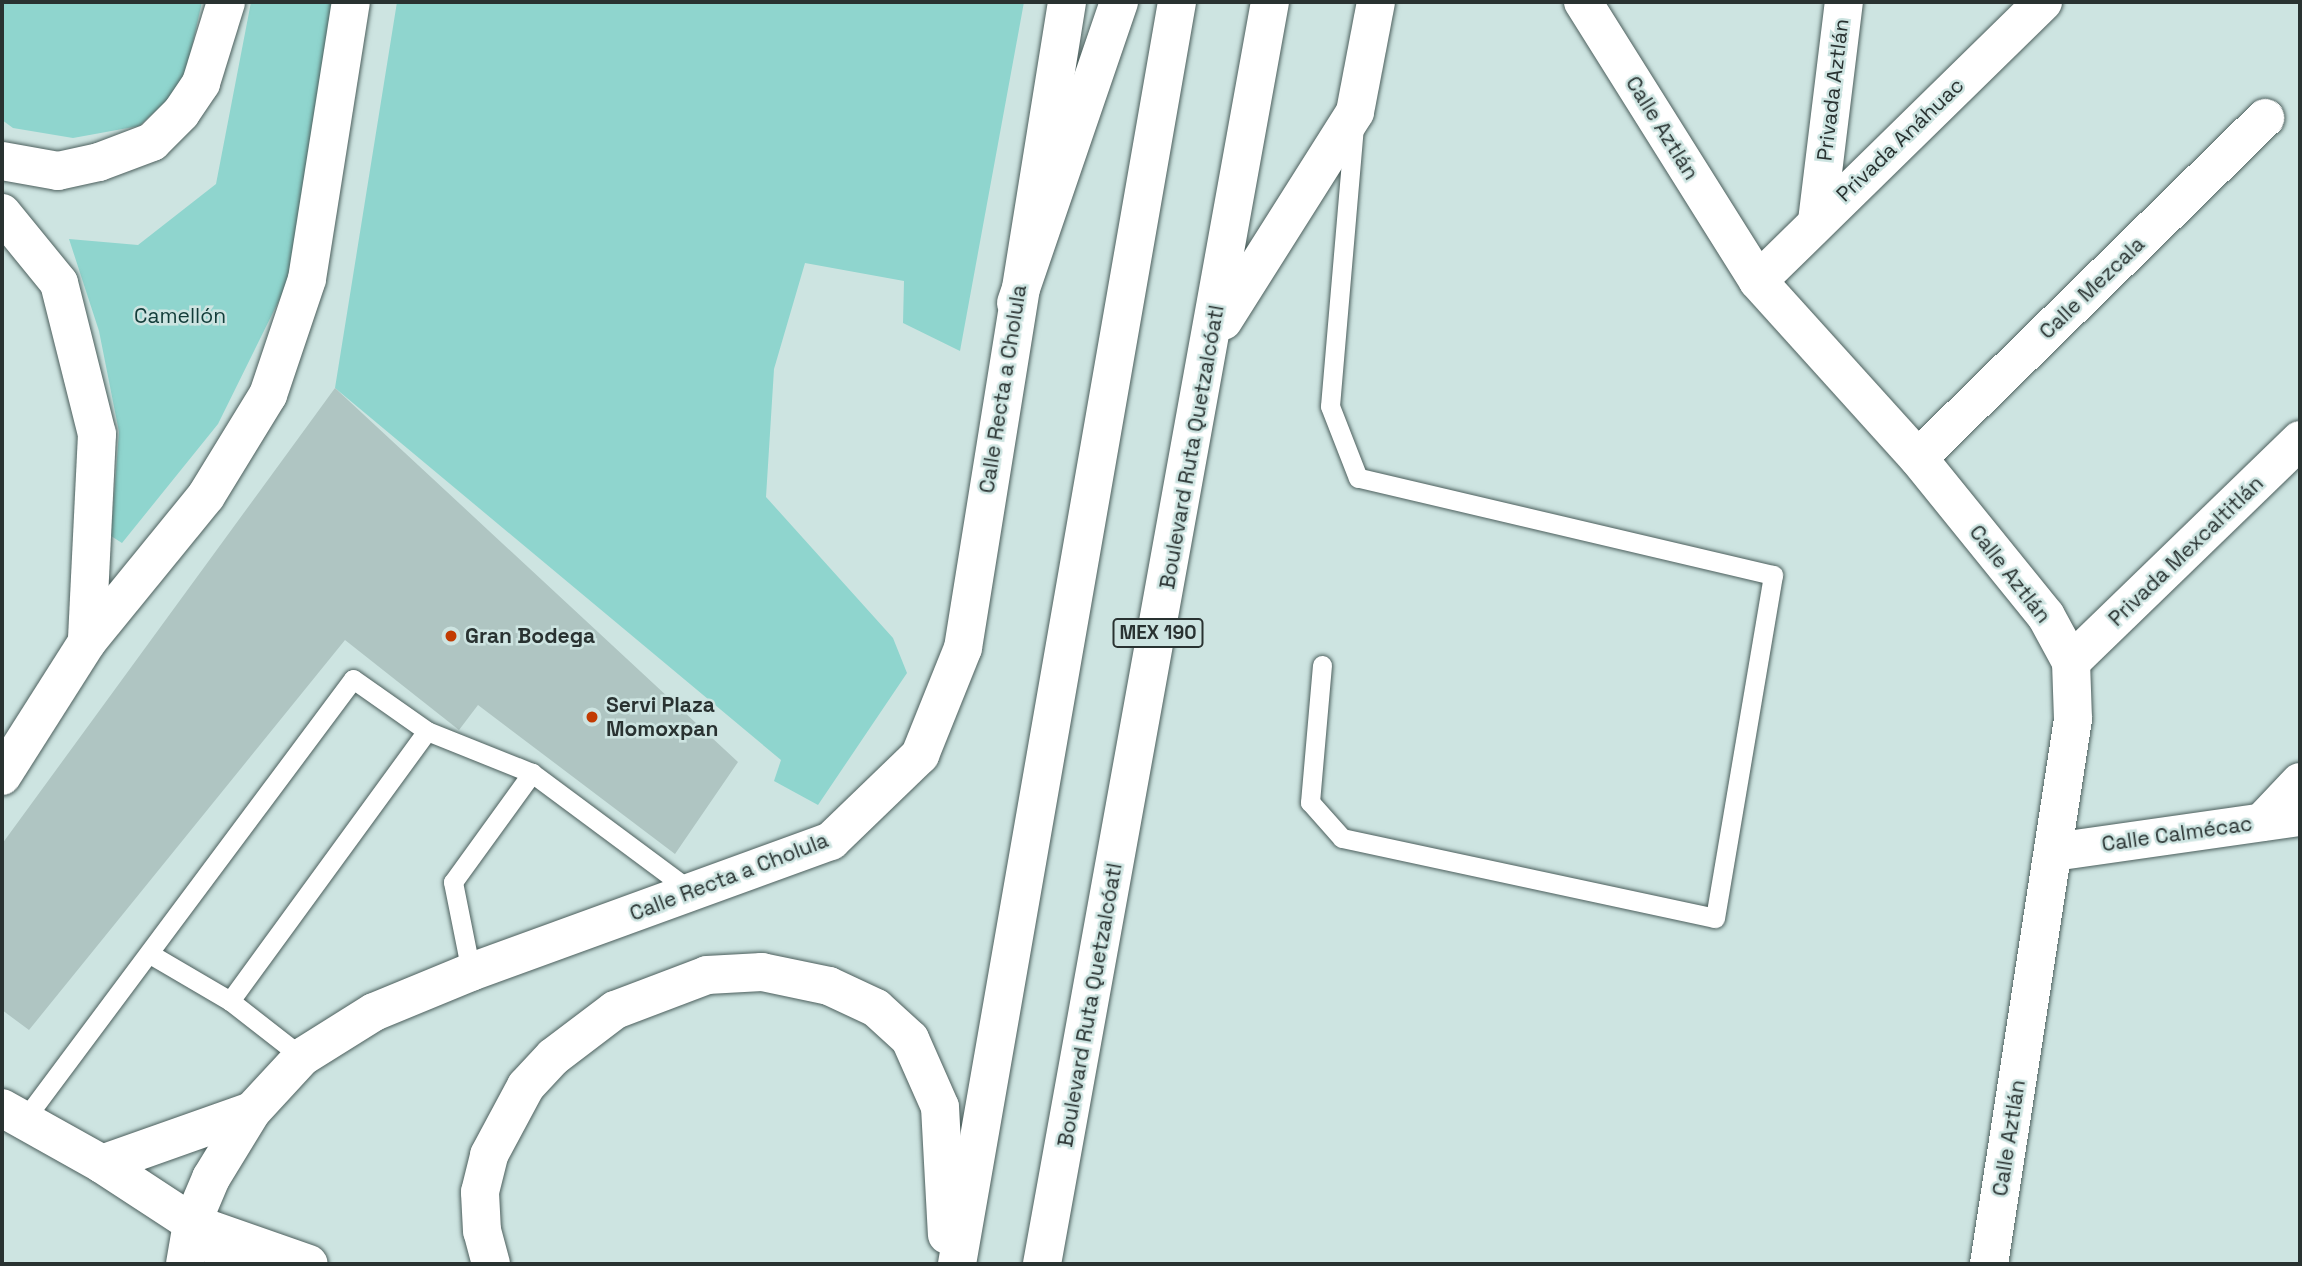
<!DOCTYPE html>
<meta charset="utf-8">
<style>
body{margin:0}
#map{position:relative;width:2302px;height:1266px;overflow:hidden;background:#cde4e1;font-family:"Space Grotesk",sans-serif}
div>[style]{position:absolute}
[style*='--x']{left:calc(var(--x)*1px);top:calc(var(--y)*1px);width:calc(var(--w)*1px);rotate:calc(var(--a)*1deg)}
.green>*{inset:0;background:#8fd5ce}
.building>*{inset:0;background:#afc5c2}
.roads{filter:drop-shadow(0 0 2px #4c5f5d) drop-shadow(0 0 2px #4c5f5d)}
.service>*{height:19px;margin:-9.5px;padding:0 9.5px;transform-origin:9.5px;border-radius:9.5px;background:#fff}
.minor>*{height:38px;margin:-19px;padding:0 19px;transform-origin:19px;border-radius:19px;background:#fff}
.tertiary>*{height:38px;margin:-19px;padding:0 19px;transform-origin:19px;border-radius:19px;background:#fff}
.secondary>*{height:38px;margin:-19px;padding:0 19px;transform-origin:19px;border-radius:19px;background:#fff}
.primary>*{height:38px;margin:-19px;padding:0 19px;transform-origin:19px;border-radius:19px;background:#fff}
.dots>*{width:19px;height:19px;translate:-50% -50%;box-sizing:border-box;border:4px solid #cde4e1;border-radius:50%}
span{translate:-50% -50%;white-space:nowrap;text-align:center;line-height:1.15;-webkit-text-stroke:5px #cde4e1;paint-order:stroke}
.shield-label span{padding:2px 5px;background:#cde4e1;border:2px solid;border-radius:5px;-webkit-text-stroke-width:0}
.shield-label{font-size:19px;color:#293231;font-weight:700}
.street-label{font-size:21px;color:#293231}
.park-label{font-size:21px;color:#123c39}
.poi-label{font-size:21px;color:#293231;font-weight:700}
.left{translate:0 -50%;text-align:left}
.frame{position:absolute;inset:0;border:4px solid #293231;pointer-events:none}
</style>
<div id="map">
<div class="green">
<div style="clip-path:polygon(2px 2px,202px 2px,183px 86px,139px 126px,73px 138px,13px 128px,2px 120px)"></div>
<div style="clip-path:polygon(251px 2px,335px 2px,294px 270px,218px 424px,122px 543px,111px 536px,119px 432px,99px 331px,69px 239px,138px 245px,216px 184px)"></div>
<div style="clip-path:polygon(397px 2px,1024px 2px,960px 351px,903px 323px,904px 281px,805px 263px,774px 369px,766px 497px,893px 638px,907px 673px,818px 805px,774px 781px,781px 760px,335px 388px)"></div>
</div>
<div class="building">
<div style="clip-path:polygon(335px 388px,738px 762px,675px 854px,478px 705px,459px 730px,345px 640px,29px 1030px,2px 1010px,2px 844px)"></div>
</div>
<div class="roads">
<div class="service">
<div style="--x:1322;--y:665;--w:138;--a:95"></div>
<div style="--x:1310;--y:802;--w:48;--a:48.4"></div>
<div style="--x:1342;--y:838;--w:381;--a:12.1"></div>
<div style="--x:1715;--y:918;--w:348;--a:-80.4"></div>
<div style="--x:1773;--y:575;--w:426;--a:-166.8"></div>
<div style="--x:1358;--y:478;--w:77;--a:-111.3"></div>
<div style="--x:1330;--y:406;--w:280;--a:-85.1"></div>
<div style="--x:150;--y:954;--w:93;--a:30.4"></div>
<div style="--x:471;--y:972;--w:92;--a:-101.3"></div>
<div style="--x:453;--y:882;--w:135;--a:-54.1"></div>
<div style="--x:302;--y:1057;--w:91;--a:-142.1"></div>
<div style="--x:230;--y:1001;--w:334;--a:-53.9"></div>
<div style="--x:24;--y:1120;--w:550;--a:-53.28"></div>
<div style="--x:353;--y:679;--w:90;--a:35.1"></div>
<div style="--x:427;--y:731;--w:113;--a:21.8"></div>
<div style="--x:532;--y:773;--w:199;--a:36.6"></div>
</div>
<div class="minor">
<div style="--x:1817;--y:221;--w:221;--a:-83"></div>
<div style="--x:1758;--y:281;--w:399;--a:-44.4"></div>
<div style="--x:1918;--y:458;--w:486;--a:-44.4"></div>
<div style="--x:2071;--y:662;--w:319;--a:-44.1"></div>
<div style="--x:2262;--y:822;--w:55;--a:-46.5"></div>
<div style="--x:2054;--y:852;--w:248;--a:-8.1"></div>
</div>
<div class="tertiary">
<div style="--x:2;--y:161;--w:57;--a:10.1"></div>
<div style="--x:58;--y:171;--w:42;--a:-12.4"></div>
<div style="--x:99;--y:162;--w:57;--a:-20.7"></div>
<div style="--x:152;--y:142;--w:41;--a:-45"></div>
<div style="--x:181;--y:113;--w:36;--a:-56"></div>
<div style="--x:201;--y:83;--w:85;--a:-72.8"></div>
<div style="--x:2;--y:213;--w:90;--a:50.8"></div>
<div style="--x:59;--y:283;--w:156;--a:75.9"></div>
<div style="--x:97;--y:434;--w:208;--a:92.8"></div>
<div style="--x:2;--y:776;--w:159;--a:-57.6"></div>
<div style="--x:87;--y:642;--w:188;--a:-50.8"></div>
<div style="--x:206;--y:496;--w:119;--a:-58.5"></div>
<div style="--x:268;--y:395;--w:122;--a:-71.4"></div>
<div style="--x:307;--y:279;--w:280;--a:-81"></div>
<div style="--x:2;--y:1108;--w:115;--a:29.2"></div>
<div style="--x:102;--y:1164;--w:108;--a:33.2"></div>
<div style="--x:192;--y:1223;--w:59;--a:44.3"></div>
<div style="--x:200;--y:1226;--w:115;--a:19.2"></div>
</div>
<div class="secondary">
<div style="--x:1583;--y:2;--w:329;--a:57.9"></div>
<div style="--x:1758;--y:281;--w:239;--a:47.9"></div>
<div style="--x:1918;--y:458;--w:203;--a:51"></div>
<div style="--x:2046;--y:616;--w:52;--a:61.5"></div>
<div style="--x:2071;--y:662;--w:57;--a:88"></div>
<div style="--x:2073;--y:719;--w:551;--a:98.76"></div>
<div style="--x:102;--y:1164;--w:159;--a:-19.5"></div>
<div style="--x:185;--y:1264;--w:42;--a:-80.3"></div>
<div style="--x:192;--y:1223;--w:49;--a:-67.1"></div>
<div style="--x:211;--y:1178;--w:79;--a:-58.5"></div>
<div style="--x:252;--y:1111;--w:74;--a:-47.2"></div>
<div style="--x:302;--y:1057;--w:85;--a:-32"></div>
<div style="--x:374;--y:1012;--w:105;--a:-22.4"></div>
<div style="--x:471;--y:972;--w:383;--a:-20"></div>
<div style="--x:831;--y:841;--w:124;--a:-44"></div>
<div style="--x:920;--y:755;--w:115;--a:-68.1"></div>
<div style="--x:963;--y:648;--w:654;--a:-80.85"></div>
</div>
<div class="primary">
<div style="--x:1016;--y:303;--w:318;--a:-71.1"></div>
<div style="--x:1223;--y:321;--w:247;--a:-57.7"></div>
<div style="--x:1355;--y:112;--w:112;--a:-79.2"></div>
<div style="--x:491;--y:1264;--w:34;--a:-105"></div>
<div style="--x:482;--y:1231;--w:39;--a:-93"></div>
<div style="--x:480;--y:1192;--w:38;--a:-76"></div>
<div style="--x:489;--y:1155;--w:78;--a:-61.8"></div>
<div style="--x:526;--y:1086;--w:40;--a:-47"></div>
<div style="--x:553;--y:1057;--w:78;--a:-37.2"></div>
<div style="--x:615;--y:1010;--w:98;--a:-20.8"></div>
<div style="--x:707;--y:975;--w:55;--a:-3.1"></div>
<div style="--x:762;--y:972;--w:68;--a:11.8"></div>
<div style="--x:829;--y:986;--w:52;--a:25.1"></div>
<div style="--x:876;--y:1008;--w:46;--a:42.4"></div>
<div style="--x:910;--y:1039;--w:74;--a:66.2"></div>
<div style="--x:940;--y:1107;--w:128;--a:86.9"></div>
<div style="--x:957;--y:1264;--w:1281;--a:-80.11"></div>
<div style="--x:1042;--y:1264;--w:1282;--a:-79.76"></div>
</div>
</div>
<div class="dots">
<div style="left:451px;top:636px;background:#c23b02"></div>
<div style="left:592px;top:717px;background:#c23b02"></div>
</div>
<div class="shield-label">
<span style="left:1158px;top:633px">MEX 190</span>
</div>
<div class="street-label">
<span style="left:1833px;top:90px;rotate:-83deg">Privada Aztlán</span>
<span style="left:1662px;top:128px;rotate:58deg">Calle Aztlán</span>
<span style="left:1900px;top:140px;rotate:-44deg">Privada Anáhuac</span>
<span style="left:2092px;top:288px;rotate:-44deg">Calle Mezcala</span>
<span style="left:1003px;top:389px;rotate:-81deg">Calle Recta a Cholula</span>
<span style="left:1192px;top:447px;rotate:-80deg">Boulevard Ruta Quetzalcóatl</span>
<span style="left:2186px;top:551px;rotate:-44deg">Privada Mexcaltitlán</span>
<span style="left:2010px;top:574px;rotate:52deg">Calle Aztlán</span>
<span style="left:2177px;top:834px;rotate:-8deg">Calle Calmécac</span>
<span style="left:729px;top:877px;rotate:-21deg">Calle Recta a Cholula</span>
<span style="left:1090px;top:1005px;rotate:-80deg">Boulevard Ruta Quetzalcóatl</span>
<span style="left:2009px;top:1138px;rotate:-81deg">Calle Aztlán</span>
</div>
<div class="park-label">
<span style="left:180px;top:316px">Camellón</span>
</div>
<div class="poi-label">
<span class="left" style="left:465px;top:636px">Gran Bodega</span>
<span class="left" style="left:606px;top:717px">Servi Plaza<br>Momoxpan</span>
</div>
<div class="frame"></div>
</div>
